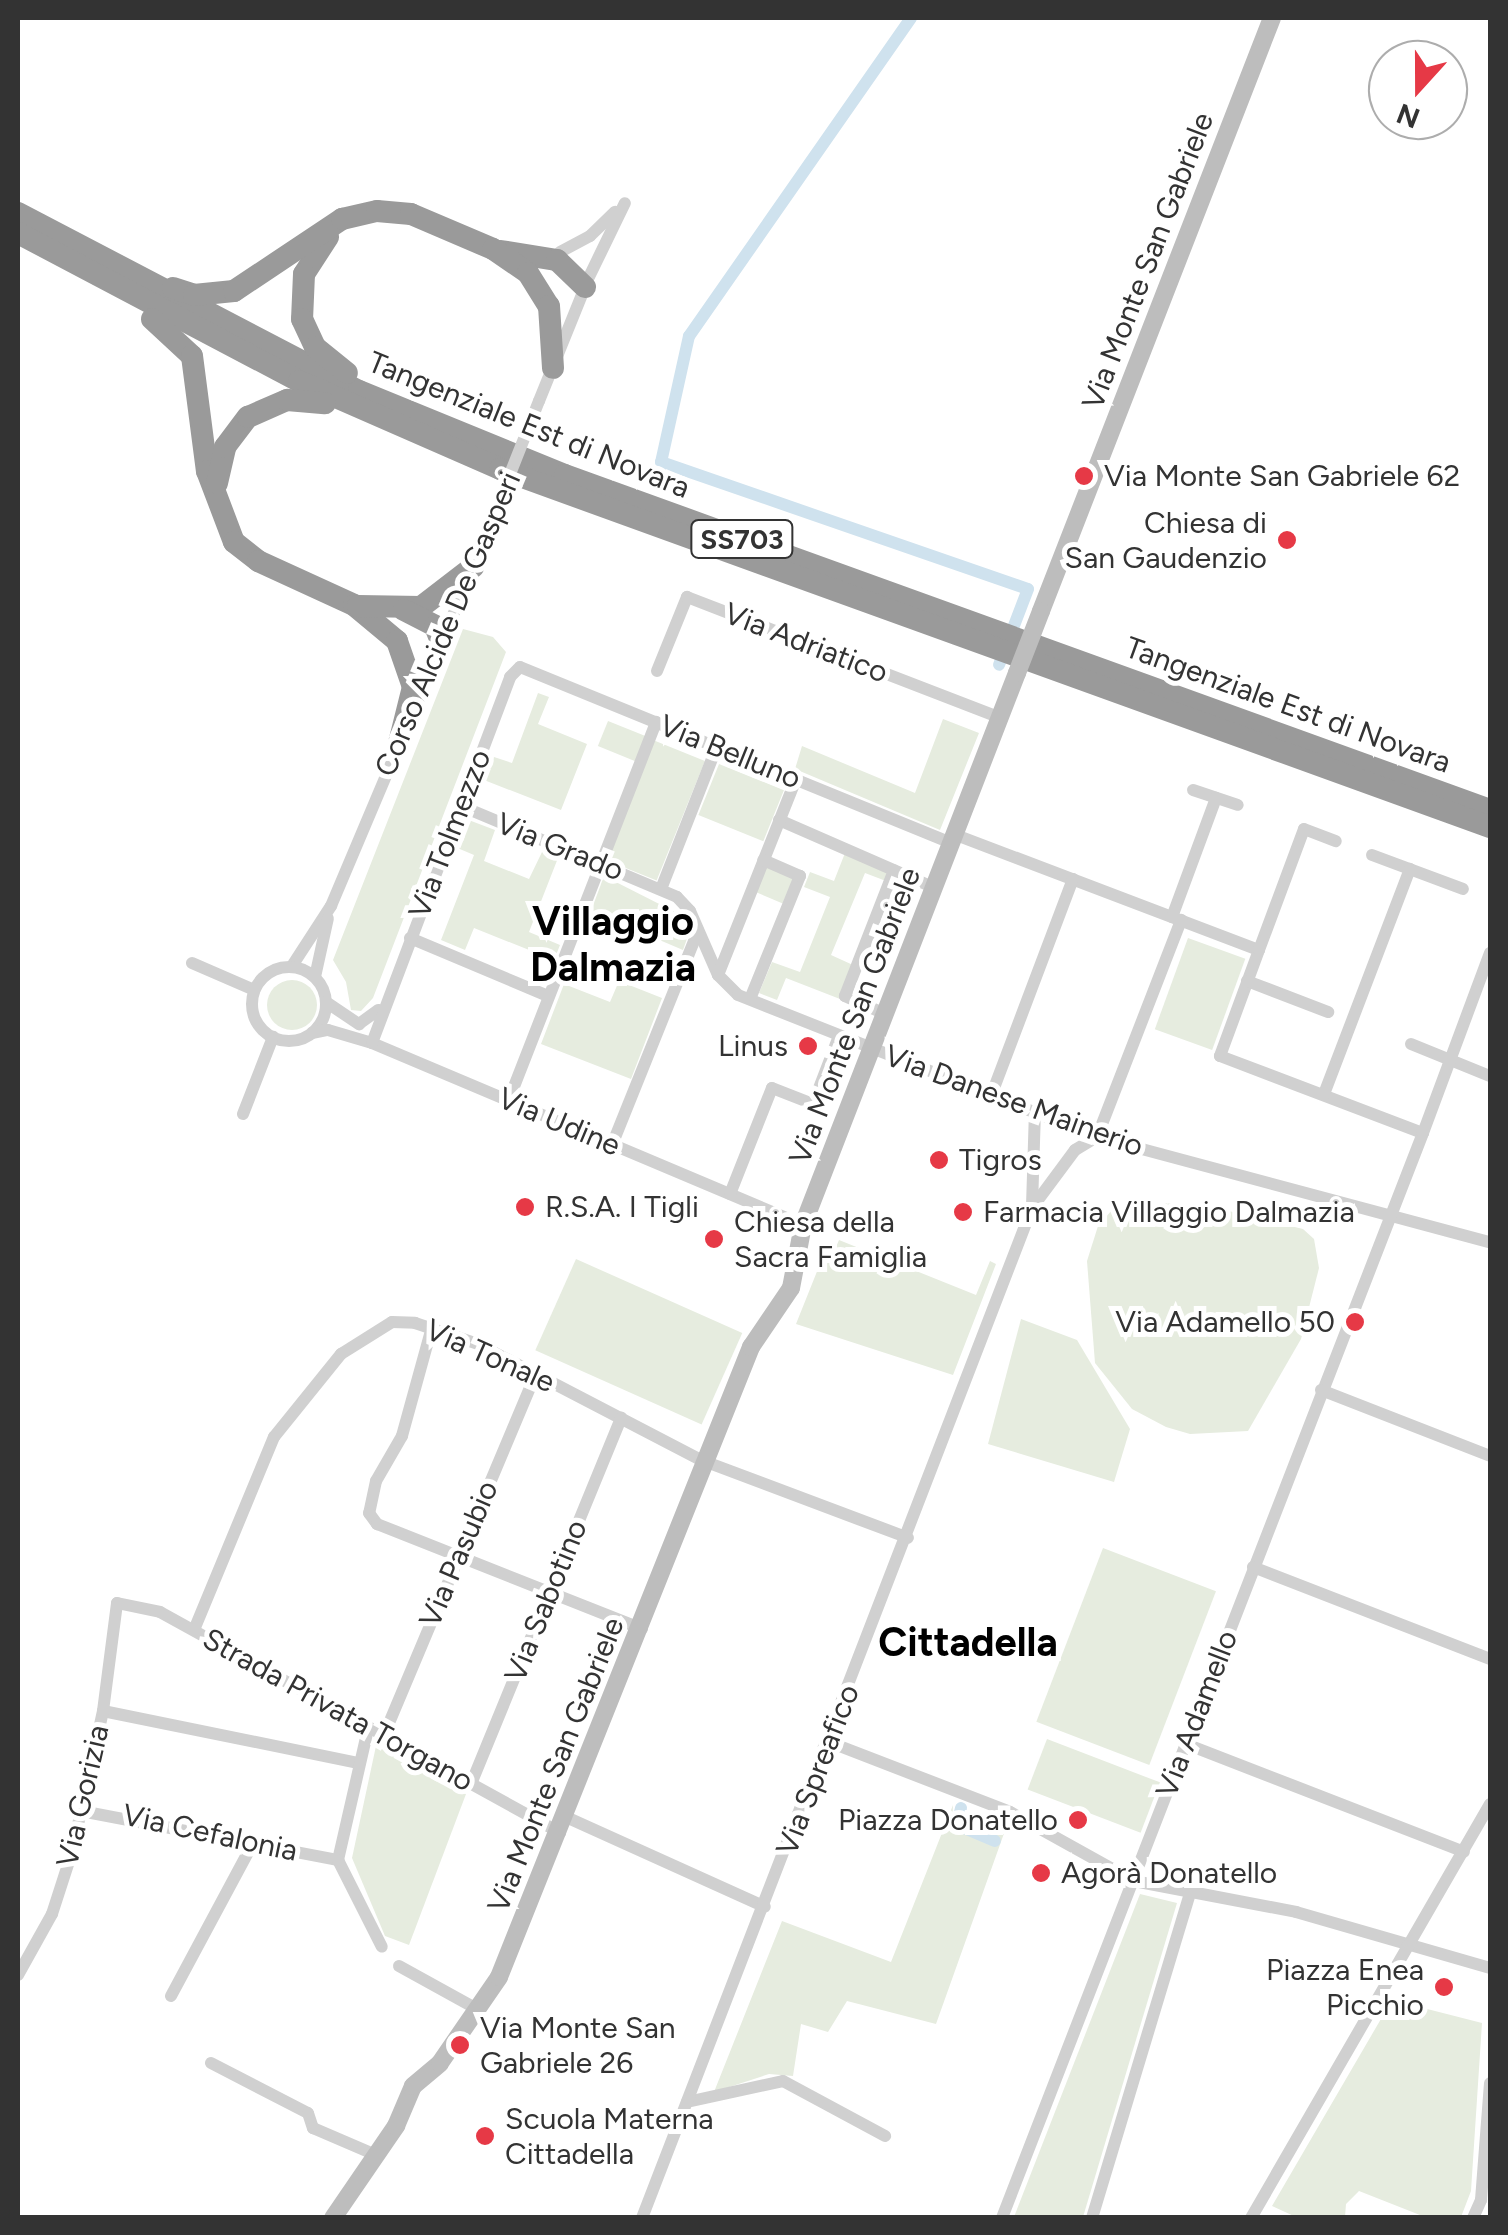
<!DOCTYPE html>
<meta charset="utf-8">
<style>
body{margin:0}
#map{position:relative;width:1508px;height:2235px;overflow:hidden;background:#fff;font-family:Figtree,sans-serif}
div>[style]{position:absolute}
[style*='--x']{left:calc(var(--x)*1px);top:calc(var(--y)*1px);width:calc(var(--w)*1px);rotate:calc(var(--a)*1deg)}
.green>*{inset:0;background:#e6ecdf;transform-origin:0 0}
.round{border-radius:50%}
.canal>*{height:12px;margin:-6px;padding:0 6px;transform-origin:6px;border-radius:6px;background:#cfe2ee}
.street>*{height:12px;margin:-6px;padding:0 6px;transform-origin:6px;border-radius:6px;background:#d0d0d0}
.street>.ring{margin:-6px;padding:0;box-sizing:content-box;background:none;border:12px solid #d0d0d0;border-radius:50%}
.secondary>*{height:18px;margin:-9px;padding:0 9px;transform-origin:9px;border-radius:9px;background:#bdbdbd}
.highway>*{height:22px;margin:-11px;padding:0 11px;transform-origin:11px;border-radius:11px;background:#9a9a9a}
.street-bridge>*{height:12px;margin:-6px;padding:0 6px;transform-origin:6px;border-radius:6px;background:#d0d0d0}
.secondary-bridge>*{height:18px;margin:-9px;padding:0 9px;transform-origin:9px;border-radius:9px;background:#bdbdbd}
.dots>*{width:28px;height:28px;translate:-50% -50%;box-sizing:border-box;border:5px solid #fff;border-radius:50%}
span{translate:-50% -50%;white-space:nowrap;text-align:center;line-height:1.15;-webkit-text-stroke:10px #fff;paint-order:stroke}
.shield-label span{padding:2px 8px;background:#fff;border:2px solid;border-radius:8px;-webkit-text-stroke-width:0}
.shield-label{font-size:28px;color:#333;font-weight:700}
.street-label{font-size:30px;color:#333}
.poi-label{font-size:30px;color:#333}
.left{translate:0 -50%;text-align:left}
.right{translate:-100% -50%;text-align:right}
.district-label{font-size:40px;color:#000;font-weight:700}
.frame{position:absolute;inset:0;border:20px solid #333;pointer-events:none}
.north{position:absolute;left:1368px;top:40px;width:100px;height:100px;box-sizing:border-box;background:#fff;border:2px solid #adadad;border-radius:50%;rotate:201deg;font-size:28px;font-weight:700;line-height:40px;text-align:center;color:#333}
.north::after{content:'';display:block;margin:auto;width:35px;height:45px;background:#e63946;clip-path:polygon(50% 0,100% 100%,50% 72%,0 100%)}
</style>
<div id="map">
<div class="green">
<div style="clip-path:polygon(463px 629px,493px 637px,506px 652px,373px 998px,361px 1011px,351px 1010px,346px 982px,333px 960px)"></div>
<div style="clip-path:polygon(538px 693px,549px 697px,538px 724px,587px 744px,561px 810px,484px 780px,494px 757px,512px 763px)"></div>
<div style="clip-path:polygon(943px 719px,979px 733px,940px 830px,795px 769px,802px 746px,915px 793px)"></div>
<div style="left:608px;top:721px;width:41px;height:27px;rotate:22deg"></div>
<div style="left:653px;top:740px;width:56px;height:129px;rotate:22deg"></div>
<div style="left:719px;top:764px;width:70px;height:55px;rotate:22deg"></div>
<div style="clip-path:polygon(466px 819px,495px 830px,484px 861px,529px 879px,542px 852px,558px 858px,529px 932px,560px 945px,554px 960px,474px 928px,465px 950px,441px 940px,474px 855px,455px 847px)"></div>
<div style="clip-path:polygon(845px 853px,890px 871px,886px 881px,865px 873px,831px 955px,853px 965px,840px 999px,786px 978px,777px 1000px,759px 993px,772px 962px,800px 972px,830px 897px,804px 887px,810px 872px,834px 881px)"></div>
<div style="left:766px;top:866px;width:30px;height:28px;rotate:23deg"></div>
<div style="clip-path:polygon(604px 876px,679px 914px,689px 933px,683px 950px,591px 911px)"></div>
<div style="left:1188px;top:938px;width:61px;height:97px;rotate:20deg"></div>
<div class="round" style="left:267px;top:980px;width:50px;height:50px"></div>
<div style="clip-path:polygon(619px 981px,662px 998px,631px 1079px,541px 1044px,564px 984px,610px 1002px)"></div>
<div style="clip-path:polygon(1133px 1203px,1200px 1204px,1303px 1229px,1314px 1239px,1319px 1268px,1301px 1339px,1248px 1431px,1190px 1434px,1166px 1427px,1132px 1409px,1095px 1363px,1087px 1261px,1098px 1226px,1112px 1210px)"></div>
<div style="clip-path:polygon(839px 1240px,976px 1295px,990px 1261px,996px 1264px,953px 1375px,796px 1324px,828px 1244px,836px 1247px)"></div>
<div style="left:576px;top:1259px;width:182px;height:100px;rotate:24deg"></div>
<div style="clip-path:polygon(1021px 1319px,1077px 1340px,1130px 1429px,1114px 1482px,988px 1444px)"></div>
<div style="left:1103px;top:1548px;width:121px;height:186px;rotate:21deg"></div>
<div style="left:1047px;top:1739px;width:121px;height:54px;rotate:21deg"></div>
<div style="clip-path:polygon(376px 1746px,466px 1794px,409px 1945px,385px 1936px,352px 1858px)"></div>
<div style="clip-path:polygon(953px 1805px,952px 1827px,982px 1841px,985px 1832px,962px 1824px,965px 1810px,1007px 1825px,936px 2024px,847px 2001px,828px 2032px,801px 2024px,793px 2076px,769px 2074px,714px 2092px,782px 1921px,891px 1962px)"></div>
<div style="clip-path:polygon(1140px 1894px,1177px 1903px,1083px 2217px,1014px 2217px)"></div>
<div style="clip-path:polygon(1392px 2000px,1482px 2023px,1471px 2191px,1461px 2217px,1425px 2217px,1359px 2191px,1346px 2204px,1345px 2217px,1296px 2217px,1272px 2206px)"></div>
</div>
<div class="canal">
<div style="--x:911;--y:18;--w:388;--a:124.9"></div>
<div style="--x:689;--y:336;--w:129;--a:102.5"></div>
<div style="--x:661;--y:462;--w:388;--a:19.1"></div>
<div style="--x:1028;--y:589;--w:81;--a:110.9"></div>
<div style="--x:961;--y:1808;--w:17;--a:103"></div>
<div style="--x:957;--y:1825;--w:41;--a:22.8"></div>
</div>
<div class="street">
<div style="--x:560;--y:252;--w:34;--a:-28"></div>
<div style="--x:590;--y:236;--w:35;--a:-44"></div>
<div style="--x:589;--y:277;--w:82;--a:-64.1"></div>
<div style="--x:539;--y:401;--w:123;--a:-68"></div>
<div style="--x:657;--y:671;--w:80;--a:-67.9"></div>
<div style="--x:687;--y:597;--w:336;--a:21.1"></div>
<div style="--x:419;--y:699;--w:202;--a:-67.9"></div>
<div style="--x:1193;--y:790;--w:47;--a:18.4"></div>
<div style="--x:461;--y:806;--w:234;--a:22.8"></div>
<div style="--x:677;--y:897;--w:19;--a:47"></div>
<div style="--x:690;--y:911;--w:70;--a:66.4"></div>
<div style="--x:718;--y:975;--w:28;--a:45"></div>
<div style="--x:738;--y:995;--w:386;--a:21.6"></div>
<div style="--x:1097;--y:1137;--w:407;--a:15"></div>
<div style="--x:779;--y:820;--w:170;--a:23.6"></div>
<div style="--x:956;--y:835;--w:324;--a:20.8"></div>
<div style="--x:1259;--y:950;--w:113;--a:110.2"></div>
<div style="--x:1220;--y:1056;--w:217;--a:20.8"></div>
<div style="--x:1423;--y:1133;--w:1164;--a:111.21"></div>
<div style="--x:1372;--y:855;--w:97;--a:20.5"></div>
<div style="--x:661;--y:889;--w:154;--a:-68.6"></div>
<div style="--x:1172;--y:917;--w:127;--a:-69.7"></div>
<div style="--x:410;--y:938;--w:150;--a:22.8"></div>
<div style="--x:1259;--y:950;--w:129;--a:-69.6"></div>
<div style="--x:1304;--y:829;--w:34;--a:21"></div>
<div style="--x:192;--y:963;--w:68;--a:23.5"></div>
<div style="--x:292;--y:966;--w:72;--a:-57"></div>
<div style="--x:331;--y:906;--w:175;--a:-67.1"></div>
<div class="ring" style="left:252px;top:967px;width:62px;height:62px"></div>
<div style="--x:718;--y:975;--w:211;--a:-68.3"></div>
<div style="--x:315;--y:977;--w:60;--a:-77.6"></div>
<div style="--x:1247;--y:981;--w:87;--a:20.9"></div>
<div style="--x:750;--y:999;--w:133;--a:-67.9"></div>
<div style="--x:800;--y:876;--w:40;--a:-156.6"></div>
<div style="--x:326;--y:1002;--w:40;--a:34"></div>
<div style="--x:359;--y:1024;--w:24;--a:-36"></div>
<div style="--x:885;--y:1014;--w:44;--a:-155.8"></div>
<div style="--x:845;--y:996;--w:135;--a:-68.7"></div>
<div style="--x:312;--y:1033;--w:16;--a:-11"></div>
<div style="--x:328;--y:1030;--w:46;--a:16.5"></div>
<div style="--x:372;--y:1043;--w:468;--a:22.9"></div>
<div style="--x:372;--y:1043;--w:391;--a:-69.3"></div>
<div style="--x:510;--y:677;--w:14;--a:-45"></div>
<div style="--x:520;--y:667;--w:468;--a:22.2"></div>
<div style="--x:1411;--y:1044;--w:85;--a:22.1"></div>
<div style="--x:1324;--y:1094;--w:241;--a:-69.1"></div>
<div style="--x:991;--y:1096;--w:232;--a:-69.3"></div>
<div style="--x:508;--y:1102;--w:408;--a:-68.7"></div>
<div style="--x:243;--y:1114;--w:83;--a:-68.7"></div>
<div style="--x:1423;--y:1133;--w:192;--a:-69.6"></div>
<div style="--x:1097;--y:1137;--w:233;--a:-68.8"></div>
<div style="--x:612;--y:1145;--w:231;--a:-68.1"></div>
<div style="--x:730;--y:1194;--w:114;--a:-68.4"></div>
<div style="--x:772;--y:1088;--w:44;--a:21.3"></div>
<div style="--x:813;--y:1104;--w:73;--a:-69.1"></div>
<div style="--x:1032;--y:1206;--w:93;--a:-88.2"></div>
<div style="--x:432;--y:1327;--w:113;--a:105.4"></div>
<div style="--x:402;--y:1436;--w:52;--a:120"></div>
<div style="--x:376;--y:1481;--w:33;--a:102"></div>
<div style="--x:369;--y:1513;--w:14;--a:54"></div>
<div style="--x:377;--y:1524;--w:285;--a:21.6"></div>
<div style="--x:1321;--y:1390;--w:181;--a:21.3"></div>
<div style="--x:1253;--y:1567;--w:254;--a:21.2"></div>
<div style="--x:194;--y:1630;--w:209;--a:-67.5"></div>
<div style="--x:274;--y:1437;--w:107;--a:-51.1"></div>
<div style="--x:341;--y:1354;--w:60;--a:-32.1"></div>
<div style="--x:392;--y:1322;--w:23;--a:2"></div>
<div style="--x:415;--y:1323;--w:66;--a:18.4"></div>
<div style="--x:478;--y:1344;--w:251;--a:27.5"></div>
<div style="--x:701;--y:1460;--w:221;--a:20.6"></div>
<div style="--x:103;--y:1711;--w:261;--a:11.5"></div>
<div style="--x:384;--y:1735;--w:392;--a:-67.2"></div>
<div style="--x:829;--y:1742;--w:194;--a:21.1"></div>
<div style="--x:1010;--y:1812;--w:142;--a:29.1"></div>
<div style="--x:1134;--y:1881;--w:165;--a:10.8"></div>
<div style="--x:1296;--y:1912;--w:202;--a:16.1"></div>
<div style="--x:1186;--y:1744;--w:298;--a:21.2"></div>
<div style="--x:471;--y:1784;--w:396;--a:-67.7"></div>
<div style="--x:81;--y:1811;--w:262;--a:10.8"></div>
<div style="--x:338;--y:1860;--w:134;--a:-77.1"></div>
<div style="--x:566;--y:1817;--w:218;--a:24.3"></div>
<div style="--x:338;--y:1860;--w:97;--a:63.2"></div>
<div style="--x:399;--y:1966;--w:89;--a:28.9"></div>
<div style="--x:18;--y:1975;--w:70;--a:-60.9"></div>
<div style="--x:52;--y:1914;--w:65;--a:-72.1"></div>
<div style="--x:72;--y:1852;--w:144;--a:-77.6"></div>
<div style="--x:103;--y:1711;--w:109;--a:-82.6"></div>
<div style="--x:117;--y:1603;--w:44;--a:11.8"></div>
<div style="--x:160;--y:1612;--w:457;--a:28.9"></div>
<div style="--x:171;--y:1996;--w:174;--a:-61.8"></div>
<div style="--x:211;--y:2063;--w:109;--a:27.3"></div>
<div style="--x:308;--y:2113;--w:16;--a:72"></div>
<div style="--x:313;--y:2128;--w:69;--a:23.2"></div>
<div style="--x:687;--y:2102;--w:98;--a:-12.3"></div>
<div style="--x:783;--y:2081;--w:116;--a:28.3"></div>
<div style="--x:642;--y:2218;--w:1083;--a:-68.89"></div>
<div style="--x:1032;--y:1208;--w:72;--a:-53.4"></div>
<div style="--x:1075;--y:1150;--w:26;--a:-31"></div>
<div style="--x:1092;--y:2218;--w:342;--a:-73.2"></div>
<div style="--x:1251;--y:2218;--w:478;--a:-60"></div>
<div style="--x:1473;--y:2218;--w:20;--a:-66"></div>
<div style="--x:1481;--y:2200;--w:117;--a:-85.6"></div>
</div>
<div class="secondary">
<div style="--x:1041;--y:611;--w:636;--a:-68.72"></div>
<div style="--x:333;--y:2218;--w:112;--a:-55.6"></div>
<div style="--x:396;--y:2126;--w:43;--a:-67"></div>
<div style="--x:413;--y:2086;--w:35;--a:-40"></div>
<div style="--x:440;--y:2063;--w:104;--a:-55.5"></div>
<div style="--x:499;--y:1977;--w:679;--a:-68.2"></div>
<div style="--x:751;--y:1347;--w:71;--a:-55.9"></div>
<div style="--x:791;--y:1288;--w:64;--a:-79.2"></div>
<div style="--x:803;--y:1225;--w:592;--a:-68.81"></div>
</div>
<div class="highway">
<div style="--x:18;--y:213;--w:385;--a:27.6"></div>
<div style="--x:359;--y:391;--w:222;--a:22.2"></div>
<div style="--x:565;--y:475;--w:984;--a:19.91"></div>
<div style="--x:18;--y:233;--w:318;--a:27.8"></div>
<div style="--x:299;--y:381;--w:219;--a:23.6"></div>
<div style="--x:500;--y:469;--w:1053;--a:19.88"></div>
<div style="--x:328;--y:237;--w:44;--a:123"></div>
<div style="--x:304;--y:274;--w:45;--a:92.5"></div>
<div style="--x:302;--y:319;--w:31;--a:65"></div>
<div style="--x:315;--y:347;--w:41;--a:39.1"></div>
<div style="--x:501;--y:251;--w:57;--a:9.1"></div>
<div style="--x:557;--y:260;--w:39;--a:44"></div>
<div style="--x:173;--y:288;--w:22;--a:18"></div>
<div style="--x:194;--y:295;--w:40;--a:-5.7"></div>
<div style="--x:234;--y:291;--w:130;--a:-33.7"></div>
<div style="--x:342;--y:219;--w:36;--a:-13"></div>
<div style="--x:377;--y:211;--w:34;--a:5"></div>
<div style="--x:411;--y:214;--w:89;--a:23.1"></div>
<div style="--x:493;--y:249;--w:42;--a:34.4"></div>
<div style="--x:528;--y:273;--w:39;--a:58"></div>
<div style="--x:549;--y:306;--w:62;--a:86.3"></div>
<div style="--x:152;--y:319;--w:54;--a:42.8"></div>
<div style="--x:192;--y:356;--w:116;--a:82.6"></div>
<div style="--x:207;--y:471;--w:76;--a:69.2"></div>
<div style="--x:234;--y:542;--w:31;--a:38"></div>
<div style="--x:258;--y:561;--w:106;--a:24.6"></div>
<div style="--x:354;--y:605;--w:56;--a:39.9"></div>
<div style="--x:397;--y:641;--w:49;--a:70.8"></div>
<div style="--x:413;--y:687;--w:62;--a:104"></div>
<div style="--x:217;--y:483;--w:37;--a:-77"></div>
<div style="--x:225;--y:447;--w:38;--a:-53"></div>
<div style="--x:248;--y:417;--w:43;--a:-23.6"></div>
<div style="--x:287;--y:400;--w:38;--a:5"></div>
<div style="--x:358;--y:606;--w:63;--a:0.9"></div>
<div style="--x:421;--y:607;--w:66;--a:-37.6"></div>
<div style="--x:404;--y:610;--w:35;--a:27"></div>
<div style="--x:435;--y:626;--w:19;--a:69"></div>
</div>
<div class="street-bridge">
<div style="--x:495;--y:512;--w:119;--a:-68.4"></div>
</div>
<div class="secondary-bridge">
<div style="--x:1017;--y:673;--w:66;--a:-68.8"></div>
</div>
<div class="dots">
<div style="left:1084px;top:476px;background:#e63946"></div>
<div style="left:1287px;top:540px;background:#e63946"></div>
<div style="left:808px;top:1046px;background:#e63946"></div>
<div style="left:939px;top:1160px;background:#e63946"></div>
<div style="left:525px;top:1207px;background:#e63946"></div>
<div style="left:963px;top:1212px;background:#e63946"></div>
<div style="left:714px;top:1239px;background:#e63946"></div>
<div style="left:1355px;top:1322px;background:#e63946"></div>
<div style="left:1078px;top:1820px;background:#e63946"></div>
<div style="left:1041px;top:1873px;background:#e63946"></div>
<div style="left:1444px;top:1987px;background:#e63946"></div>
<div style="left:460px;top:2045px;background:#e63946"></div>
<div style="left:485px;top:2136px;background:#e63946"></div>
</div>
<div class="shield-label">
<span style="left:742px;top:539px">SS703</span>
</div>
<div class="street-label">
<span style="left:1148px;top:261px;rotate:-69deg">Via Monte San Gabriele</span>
<span style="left:529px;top:425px;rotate:22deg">Tangenziale Est di Novara</span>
<span style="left:448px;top:624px;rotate:-67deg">Corso Alcide De Gasperi</span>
<span style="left:806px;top:643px;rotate:21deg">Via Adriatico</span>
<span style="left:1288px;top:705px;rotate:20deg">Tangenziale Est di Novara</span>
<span style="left:730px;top:752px;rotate:22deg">Via Belluno</span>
<span style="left:450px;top:834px;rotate:-69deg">Via Tolmezzo</span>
<span style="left:560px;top:847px;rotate:22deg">Via Grado</span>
<span style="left:855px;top:1016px;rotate:-69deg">Via Monte San Gabriele</span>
<span style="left:1014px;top:1101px;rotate:20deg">Via Danese Mainerio</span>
<span style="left:559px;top:1122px;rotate:23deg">Via Udine</span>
<span style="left:490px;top:1356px;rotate:24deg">Via Tonale</span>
<span style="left:459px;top:1554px;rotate:-67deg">Via Pasubio</span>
<span style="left:546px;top:1601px;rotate:-68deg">Via Sabotino</span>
<span style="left:338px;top:1710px;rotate:29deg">Strada Privata Torgano</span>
<span style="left:1197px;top:1714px;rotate:-69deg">Via Adamello</span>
<span style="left:556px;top:1765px;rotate:-68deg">Via Monte San Gabriele</span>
<span style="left:818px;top:1770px;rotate:-69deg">Via Spreafico</span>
<span style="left:83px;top:1796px;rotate:-77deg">Via Gorizia</span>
<span style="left:210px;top:1833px;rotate:12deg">Via Cefalonia</span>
</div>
<div class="poi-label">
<span class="left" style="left:1104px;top:476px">Via Monte San Gabriele 62</span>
<span class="right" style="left:1267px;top:540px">Chiesa di<br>San Gaudenzio</span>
<span class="right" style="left:788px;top:1046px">Linus</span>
<span class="left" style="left:959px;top:1160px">Tigros</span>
<span class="left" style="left:545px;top:1207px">R.S.A. I Tigli</span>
<span class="left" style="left:983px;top:1212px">Farmacia Villaggio Dalmazia</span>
<span class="left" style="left:734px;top:1239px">Chiesa della<br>Sacra Famiglia</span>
<span class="right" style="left:1335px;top:1322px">Via Adamello 50</span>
<span class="right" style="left:1058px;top:1820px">Piazza Donatello</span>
<span class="left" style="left:1061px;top:1873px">Agorà Donatello</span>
<span class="right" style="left:1424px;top:1987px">Piazza Enea<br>Picchio</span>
<span class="left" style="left:480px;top:2045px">Via Monte San<br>Gabriele 26</span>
<span class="left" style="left:505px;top:2136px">Scuola Materna<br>Cittadella</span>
</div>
<div class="district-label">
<span style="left:613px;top:944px">Villaggio<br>Dalmazia</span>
<span style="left:968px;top:1642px">Cittadella</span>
</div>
<div class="frame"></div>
<div class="north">N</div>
</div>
